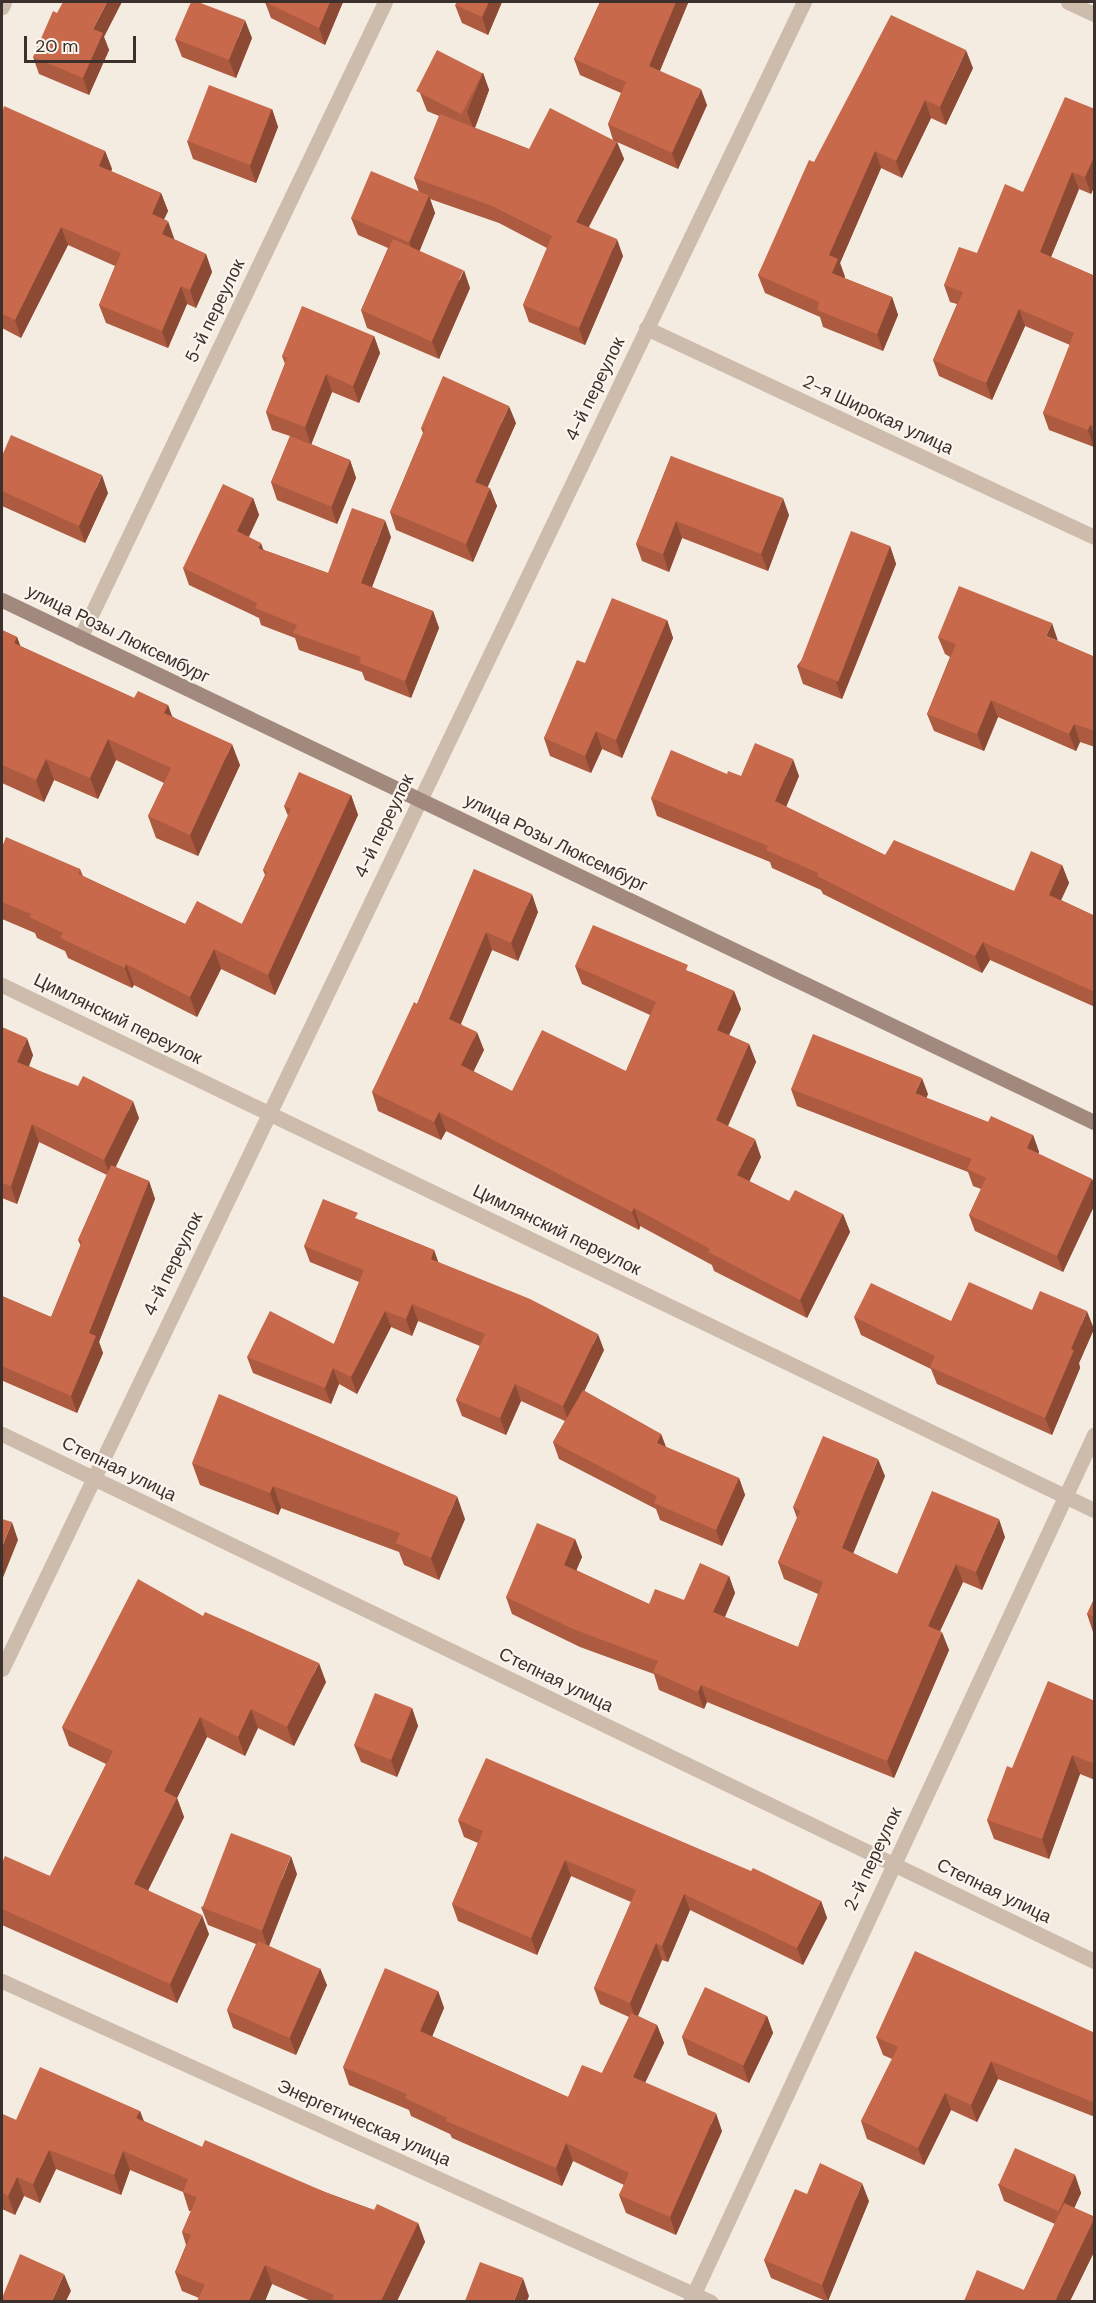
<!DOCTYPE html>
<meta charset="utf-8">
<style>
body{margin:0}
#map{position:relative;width:1096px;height:2303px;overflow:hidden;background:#f4ebe1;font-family:"DM Sans",sans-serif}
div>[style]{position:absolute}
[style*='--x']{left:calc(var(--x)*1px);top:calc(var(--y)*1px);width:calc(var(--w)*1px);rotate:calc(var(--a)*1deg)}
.street>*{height:15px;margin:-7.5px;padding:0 7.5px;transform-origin:7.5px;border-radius:7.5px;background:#cdbbac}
.secondary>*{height:15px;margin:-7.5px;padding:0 7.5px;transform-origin:7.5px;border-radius:7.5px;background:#a18a7d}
.wall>*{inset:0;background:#ac5a40}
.shaded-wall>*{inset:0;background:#8c4a34}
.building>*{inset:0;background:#c8694b;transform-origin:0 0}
span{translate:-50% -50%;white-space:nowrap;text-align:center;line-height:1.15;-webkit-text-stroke:4.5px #fbf5ee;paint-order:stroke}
.street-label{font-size:18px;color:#3b302b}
.frame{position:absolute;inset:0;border:3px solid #3b302b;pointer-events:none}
.scale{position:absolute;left:24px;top:36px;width:112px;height:27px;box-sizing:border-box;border:3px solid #3b302b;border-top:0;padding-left:8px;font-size:18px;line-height:21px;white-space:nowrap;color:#3b302b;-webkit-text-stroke:4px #fbf5ee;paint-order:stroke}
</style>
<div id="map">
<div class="street">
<div style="--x:1068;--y:2;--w:29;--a:25"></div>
<div style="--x:2;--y:7;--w:5;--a:-68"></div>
<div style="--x:646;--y:328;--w:494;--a:25"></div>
<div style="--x:80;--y:638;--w:705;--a:-64.38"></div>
<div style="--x:2;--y:985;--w:1212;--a:25.68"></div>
<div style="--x:2;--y:1434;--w:1213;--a:25.76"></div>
<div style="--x:2;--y:1669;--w:1850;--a:-64.31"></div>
<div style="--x:2;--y:1981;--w:778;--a:24.36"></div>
<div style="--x:690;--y:2302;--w:957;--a:-65.02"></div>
</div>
<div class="secondary">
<div style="--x:2;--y:600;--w:1210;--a:25.55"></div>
</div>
<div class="wall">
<div style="clip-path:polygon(265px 2px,343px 2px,325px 45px,271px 18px)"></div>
<div style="clip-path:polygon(502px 2px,488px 35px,462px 23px,455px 5px)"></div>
<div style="clip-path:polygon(600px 2px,687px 2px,688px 3px,660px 71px,707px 105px,678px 169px,617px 142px,624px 159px,589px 227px,623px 256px,585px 345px,529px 322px,523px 305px,547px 248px,499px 223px,430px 199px,435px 213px,419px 251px,470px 288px,439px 359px,367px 328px,361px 310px,388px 248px,358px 235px,351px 218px,419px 192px,414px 178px,439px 116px,427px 111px,420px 93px,483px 73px,489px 90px,475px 128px,529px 149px,613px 140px,608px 124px,621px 93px,580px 75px,574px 59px)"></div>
<div style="clip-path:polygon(104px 37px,109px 50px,89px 95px,39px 74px,33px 57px)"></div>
<div style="clip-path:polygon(252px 38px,236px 78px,182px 57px,175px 39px)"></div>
<div style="clip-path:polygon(973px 68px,946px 125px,931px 118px,902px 178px,881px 168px,840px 263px,845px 277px,844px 278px,892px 297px,898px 315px,883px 351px,823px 327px,820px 317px,765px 293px,758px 275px,814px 162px)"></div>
<div style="clip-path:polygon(272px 109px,278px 127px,256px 183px,193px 159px,187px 141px)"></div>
<div style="clip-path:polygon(1095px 109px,1095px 185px,1091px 194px,1079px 189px,1051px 257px,1095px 276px,1094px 447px,1049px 430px,1043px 413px,1070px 345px,1025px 326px,992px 400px,939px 376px,933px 360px,957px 304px,950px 302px,944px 285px,977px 253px,1023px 192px)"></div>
<div style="clip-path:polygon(2px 114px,105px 151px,112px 169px,111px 171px,161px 193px,168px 211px,164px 219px,174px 239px,206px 254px,212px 272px,196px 308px,187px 304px,168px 348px,106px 323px,99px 305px,115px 266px,68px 245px,21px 338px,2px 328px)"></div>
<div style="clip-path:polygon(374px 336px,380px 353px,359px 403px,332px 392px,311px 444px,350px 460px,356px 478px,337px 524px,277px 500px,271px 482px,290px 436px,272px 430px,266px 412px,285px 364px,282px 356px)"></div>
<div style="clip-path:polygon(516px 423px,487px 487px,497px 506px,473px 562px,396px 530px,390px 512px,423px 433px,421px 428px)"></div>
<div style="clip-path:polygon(2px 456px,108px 493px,85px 543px,2px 506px)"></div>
<div style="clip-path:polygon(671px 456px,789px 515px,768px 571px,682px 538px,669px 572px,642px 561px,636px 544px)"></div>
<div style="clip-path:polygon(253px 498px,259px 515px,249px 537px,264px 550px,328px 573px,391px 537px,372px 587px,433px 611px,439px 628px,411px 698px,365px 680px,362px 672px,299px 650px,295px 638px,261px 625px,259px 618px,189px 585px,183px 568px)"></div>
<div style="clip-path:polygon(890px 546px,896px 564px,842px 699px,803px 684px,797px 666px)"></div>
<div style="clip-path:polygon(667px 620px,673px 638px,622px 758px,602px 749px,591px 773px,550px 756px,544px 738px,585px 663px)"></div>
<div style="clip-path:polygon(2px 630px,17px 637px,20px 646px,134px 698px,168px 705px,172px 716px,240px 765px,198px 856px,156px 838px,148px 816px,164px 783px,116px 760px,98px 799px,54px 780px,44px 802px,2px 783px)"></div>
<div style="clip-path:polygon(938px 637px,1058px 641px,1095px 657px,1095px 747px,1080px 742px,1076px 751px,998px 717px,984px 751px,934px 731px,927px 714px,950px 657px,945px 654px)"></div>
<div style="clip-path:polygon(727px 774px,741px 776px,799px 776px,786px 807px,885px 855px,1014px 891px,1062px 865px,1069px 883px,1061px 900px,1095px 916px,1095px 1007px,990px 960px,982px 973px,823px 894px,821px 890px,772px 868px,770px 862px,657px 816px,651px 798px)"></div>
<div style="clip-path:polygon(351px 795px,358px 815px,275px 995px,221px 969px,197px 1017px,134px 985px,132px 988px,68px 958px,65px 951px,37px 938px,35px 933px,2px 919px,2px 847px,80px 869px,83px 876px,185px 924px,242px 924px,265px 875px,263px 870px,288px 816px,284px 806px)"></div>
<div style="clip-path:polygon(474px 869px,538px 912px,518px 961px,492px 950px,461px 1024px,484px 1050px,473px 1071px,512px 1091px,626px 1071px,650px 1015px,582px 984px,575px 966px,691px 972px,734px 991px,741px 1009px,729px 1035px,749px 1044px,756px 1062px,728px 1126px,761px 1157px,749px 1181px,789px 1201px,843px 1214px,850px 1232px,807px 1318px,714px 1271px,712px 1265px,640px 1226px,639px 1230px,446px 1131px,441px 1140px,378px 1111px,372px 1092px,417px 1004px)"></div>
<div style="clip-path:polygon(2px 1027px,33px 1055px,29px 1066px,139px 1118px,115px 1167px,149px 1181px,155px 1199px,99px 1342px,103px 1353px,77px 1413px,3px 1381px,2px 1378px,2px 1296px,51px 1317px,81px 1246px,78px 1240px,107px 1175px,39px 1142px,17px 1204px,2px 1198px)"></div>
<div style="clip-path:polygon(791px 1089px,928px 1094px,926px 1098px,988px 1122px,1033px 1135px,1039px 1152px,1038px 1154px,1092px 1179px,1095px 1186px,1095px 1204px,1063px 1272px,975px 1231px,969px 1215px,981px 1189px,973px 1186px,968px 1172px,797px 1106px)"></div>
<div style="clip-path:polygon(360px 1220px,434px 1250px,438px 1262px,604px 1350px,584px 1391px,661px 1434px,666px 1447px,739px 1478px,745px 1495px,722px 1546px,660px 1520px,656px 1509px,559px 1459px,553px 1442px,565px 1421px,521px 1401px,506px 1435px,462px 1416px,456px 1400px,480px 1346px,418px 1321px,412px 1336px,391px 1327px,357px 1394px,339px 1384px,331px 1404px,253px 1373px,247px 1357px,334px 1344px,359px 1282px,310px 1262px,304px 1246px)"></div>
<div style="clip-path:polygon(1032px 1310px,1094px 1329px,1079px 1363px,1080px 1368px,1052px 1435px,937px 1384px,931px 1369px,861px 1335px,854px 1317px,951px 1321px)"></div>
<div style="clip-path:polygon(192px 1463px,465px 1519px,439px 1580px,404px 1565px,399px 1552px,281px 1508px,278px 1515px,200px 1485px)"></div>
<div style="clip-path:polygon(885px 1476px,853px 1553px,897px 1574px,1005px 1537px,982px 1590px,963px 1582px,940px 1631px,949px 1650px,894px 1778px,707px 1702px,704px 1709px,659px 1690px,654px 1674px,580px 1647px,512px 1614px,506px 1597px,575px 1539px,582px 1557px,576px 1570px,649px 1604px,684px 1600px,729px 1576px,735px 1593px,725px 1617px,798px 1647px,818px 1594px,784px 1579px,778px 1562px,797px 1518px,793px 1507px)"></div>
<div style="clip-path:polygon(1095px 1597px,1095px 1632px,1093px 1632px,1087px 1614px)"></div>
<div style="clip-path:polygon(203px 1616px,326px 1682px,294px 1746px,258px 1728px,245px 1756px,207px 1737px,177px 1798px,184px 1817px,148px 1890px,209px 1934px,177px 2003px,2px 1925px,2px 1863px,50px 1876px,106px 1764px,69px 1746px,62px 1727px)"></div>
<div style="clip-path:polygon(1095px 1701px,1095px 1780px,1080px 1774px,1049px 1859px,994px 1839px,987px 1820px)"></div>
<div style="clip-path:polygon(412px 1708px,418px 1726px,397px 1777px,361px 1762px,354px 1745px)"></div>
<div style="clip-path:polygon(458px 1820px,821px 1901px,827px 1918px,803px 1965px,690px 1910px,668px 1962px,662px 1960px,638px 2016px,657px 2025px,664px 2043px,645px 2083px,722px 2131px,676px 2235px,626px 2213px,619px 2195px,624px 2185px,573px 2161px,562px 2186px,452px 2138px,450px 2134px,411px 2116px,409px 2110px,349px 2085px,343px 2067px,438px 1991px,444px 2008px,432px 2036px,568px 2097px,602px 2073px,629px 2017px,600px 2004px,594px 1988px,631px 1902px,571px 1876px,537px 1955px,458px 1921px,452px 1904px,478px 1843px,464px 1837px)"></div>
<div style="clip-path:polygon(297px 1874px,269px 1946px,327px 1985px,296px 2055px,233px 2028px,227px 2010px,256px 1944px,208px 1925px,201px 1907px)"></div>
<div style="clip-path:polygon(767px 2016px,773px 2033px,749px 2083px,688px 2055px,682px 2037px)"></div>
<div style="clip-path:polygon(1095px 2033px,1095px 2117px,998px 2079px,977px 2122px,951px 2110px,924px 2165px,867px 2139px,861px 2121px,892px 2059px,883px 2055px,876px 2037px)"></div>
<div style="clip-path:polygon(140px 2111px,144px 2121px,202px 2147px,374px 2210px,418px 2223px,425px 2242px,397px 2301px,311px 2301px,272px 2284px,265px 2301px,197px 2301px,199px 2298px,182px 2291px,175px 2272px,186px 2245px,182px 2232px,191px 2211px,189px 2211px,183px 2192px,130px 2170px,121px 2195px,56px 2169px,40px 2203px,24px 2196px,15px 2215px,2px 2209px,2px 2114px,16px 2120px)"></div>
<div style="clip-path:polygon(1075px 2175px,1081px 2193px,1074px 2208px,1095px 2217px,1095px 2250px,1070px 2301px,1024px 2290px,1055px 2224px,1004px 2201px,998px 2184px)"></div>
<div style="clip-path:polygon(807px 2194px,869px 2201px,828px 2301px,826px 2301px,771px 2278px,764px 2260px)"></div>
</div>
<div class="shaded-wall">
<div style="clip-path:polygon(107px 2px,122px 2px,104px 37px,109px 50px,89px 95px,83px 78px,93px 29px)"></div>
<div style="clip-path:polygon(330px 2px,343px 2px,325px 45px,319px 28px)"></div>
<div style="clip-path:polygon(489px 2px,502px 2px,488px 35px,482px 17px)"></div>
<div style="clip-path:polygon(676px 2px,687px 2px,688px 3px,655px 82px,649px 66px)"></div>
<div style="clip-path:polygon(245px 20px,252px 38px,236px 78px,229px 60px)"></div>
<div style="clip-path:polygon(966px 50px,973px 68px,946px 125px,940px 107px)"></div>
<div style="clip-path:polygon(483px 73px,489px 90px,474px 130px,467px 112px)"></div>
<div style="clip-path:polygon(701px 89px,707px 105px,678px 169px,672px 153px)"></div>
<div style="clip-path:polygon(925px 100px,931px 118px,902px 178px,896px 161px)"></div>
<div style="clip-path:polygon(272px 109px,278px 127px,256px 183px,250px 166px)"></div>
<div style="clip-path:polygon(617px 142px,624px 159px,582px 239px,576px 222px)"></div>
<div style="clip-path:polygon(105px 151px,112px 169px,105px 183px,99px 166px)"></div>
<div style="clip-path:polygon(875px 151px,881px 168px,840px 263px,845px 277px,838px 290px,832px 273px,829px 255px)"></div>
<div style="clip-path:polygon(1095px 155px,1095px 185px,1091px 194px,1085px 177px)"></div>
<div style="clip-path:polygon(1072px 172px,1079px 189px,1046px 269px,1040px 252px)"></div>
<div style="clip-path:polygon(161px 193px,168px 211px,158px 232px,152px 214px)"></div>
<div style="clip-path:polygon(429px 196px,435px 213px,416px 260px,409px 242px)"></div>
<div style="clip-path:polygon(168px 221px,174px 238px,169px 252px,162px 234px)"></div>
<div style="clip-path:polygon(61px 227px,68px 245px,21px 338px,15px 320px)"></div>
<div style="clip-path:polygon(617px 239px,623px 256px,585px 345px,579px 328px)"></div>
<div style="clip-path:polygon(206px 254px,212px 272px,196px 308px,190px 290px)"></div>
<div style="clip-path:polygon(464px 270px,470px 288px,439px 359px,432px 341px)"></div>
<div style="clip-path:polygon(181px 286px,187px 304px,168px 348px,162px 331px)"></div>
<div style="clip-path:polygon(892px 297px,898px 315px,883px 351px,877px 334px)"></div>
<div style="clip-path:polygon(1019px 309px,1025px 326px,992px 400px,986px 383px)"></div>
<div style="clip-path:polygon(374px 336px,380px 353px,359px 403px,353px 386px)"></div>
<div style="clip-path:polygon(326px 374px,332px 392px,311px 445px,305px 427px)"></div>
<div style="clip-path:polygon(509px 406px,516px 423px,482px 500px,475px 482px)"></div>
<div style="clip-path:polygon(1090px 425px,1095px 437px,1094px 447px,1088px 430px)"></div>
<div style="clip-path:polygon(350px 460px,356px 478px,337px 524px,331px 506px)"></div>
<div style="clip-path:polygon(102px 475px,108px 493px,85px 543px,79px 526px)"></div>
<div style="clip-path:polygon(490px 488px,497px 506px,473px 562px,466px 544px)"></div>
<div style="clip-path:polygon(253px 498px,259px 515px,243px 548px,237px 531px)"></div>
<div style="clip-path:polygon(783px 498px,789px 515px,768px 571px,761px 554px)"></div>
<div style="clip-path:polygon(385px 520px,391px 537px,367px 600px,361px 583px)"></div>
<div style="clip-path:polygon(676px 521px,682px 538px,669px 572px,663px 554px)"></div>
<div style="clip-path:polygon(261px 543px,267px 560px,258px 548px)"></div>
<div style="clip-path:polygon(890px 546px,896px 564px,842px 699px,836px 682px)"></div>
<div style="clip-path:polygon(433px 611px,439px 628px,411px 698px,405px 681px)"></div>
<div style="clip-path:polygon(667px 620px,673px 638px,622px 758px,616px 740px)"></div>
<div style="clip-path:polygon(1052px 623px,1058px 641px,1046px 636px)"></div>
<div style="clip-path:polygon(17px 637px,25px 658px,14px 643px)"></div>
<div style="clip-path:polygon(991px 700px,998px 717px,984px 751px,977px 734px)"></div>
<div style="clip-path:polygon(168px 705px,175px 726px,164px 713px)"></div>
<div style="clip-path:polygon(1074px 724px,1080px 742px,1076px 751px,1069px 734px)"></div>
<div style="clip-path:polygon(596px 731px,602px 749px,591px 773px,585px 756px)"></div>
<div style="clip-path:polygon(108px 739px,116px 760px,98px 799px,90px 778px)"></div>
<div style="clip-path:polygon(232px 744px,240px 765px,198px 856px,190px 835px)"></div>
<div style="clip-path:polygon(46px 759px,54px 780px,44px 802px,36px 780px)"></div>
<div style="clip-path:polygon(793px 759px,799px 776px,781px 819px,775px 801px)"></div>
<div style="clip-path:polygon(351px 795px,358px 815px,275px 995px,268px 975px)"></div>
<div style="clip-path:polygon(1062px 865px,1069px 883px,1055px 913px,1049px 895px)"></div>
<div style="clip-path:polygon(532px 894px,538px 912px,518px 961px,511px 943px)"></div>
<div style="clip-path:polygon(486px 932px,492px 950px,455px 1037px,449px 1019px)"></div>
<div style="clip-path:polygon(983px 942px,990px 960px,982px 973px,975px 956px)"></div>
<div style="clip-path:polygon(214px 949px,221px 969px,197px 1017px,190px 997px)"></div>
<div style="clip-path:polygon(126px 964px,134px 985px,132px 988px,125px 968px)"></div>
<div style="clip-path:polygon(734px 991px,741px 1009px,723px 1048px,717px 1030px)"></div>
<div style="clip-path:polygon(477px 1032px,484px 1050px,468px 1083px,461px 1065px)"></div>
<div style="clip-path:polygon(27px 1038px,33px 1055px,24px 1079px,17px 1062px)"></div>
<div style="clip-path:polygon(749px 1044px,756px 1062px,722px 1139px,716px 1120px)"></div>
<div style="clip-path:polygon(922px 1078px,928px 1094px,921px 1110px,915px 1093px)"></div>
<div style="clip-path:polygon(133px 1101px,139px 1118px,111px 1177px,104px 1160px)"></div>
<div style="clip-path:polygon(439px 1112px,446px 1131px,441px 1140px,434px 1122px)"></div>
<div style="clip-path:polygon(32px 1124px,39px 1142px,17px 1204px,11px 1186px)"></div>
<div style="clip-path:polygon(1033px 1135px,1039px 1152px,1033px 1165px,1027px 1148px)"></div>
<div style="clip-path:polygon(755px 1139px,761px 1157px,744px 1193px,737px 1175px)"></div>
<div style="clip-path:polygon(1092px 1179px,1095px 1186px,1095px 1204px,1063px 1272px,1057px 1256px)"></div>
<div style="clip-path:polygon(149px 1181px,155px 1199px,99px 1342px,103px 1353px,77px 1413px,71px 1396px,89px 1333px)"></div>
<div style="clip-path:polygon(634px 1208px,640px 1226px,639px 1230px,632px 1212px)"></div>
<div style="clip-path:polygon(843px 1214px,850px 1232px,807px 1318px,800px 1300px)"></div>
<div style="clip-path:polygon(434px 1250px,440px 1267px,431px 1259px)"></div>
<div style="clip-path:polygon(412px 1304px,418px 1321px,412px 1336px,406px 1319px)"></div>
<div style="clip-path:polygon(385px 1311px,391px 1327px,357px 1394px,351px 1377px)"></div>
<div style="clip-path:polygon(1087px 1311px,1094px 1329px,1079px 1363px,1080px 1368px,1052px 1435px,1045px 1418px,1071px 1349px)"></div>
<div style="clip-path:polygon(598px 1334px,604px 1350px,569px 1423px,563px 1406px)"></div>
<div style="clip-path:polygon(333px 1368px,339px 1384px,331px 1404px,325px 1388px)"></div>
<div style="clip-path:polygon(515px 1384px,521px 1401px,506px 1435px,500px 1418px)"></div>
<div style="clip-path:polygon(661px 1434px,667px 1450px,657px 1443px)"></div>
<div style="clip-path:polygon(878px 1459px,885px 1476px,848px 1566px,842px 1548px)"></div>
<div style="clip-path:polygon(739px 1478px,745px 1495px,722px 1546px,716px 1530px)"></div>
<div style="clip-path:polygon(273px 1486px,281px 1508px,278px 1515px,270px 1493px)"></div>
<div style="clip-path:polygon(457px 1496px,465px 1519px,439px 1580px,431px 1558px)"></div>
<div style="clip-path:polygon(999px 1519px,1005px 1537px,982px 1590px,976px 1572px)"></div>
<div style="clip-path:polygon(12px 1522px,18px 1540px,2px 1580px,2px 1547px)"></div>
<div style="clip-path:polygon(575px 1539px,582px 1557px,571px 1583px,564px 1565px)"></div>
<div style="clip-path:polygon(956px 1564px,963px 1582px,934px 1644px,928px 1626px)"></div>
<div style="clip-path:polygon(729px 1576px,735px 1593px,719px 1630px,713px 1612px)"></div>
<div style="clip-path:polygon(942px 1632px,949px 1650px,894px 1778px,887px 1761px)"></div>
<div style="clip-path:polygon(319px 1663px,326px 1682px,294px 1746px,287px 1727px)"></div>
<div style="clip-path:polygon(701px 1685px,707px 1702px,704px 1709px,698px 1692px)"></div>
<div style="clip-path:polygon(412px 1708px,418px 1726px,397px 1777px,391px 1760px)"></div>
<div style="clip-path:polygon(251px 1709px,258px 1728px,245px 1756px,238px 1737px)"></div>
<div style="clip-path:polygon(200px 1717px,207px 1737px,177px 1798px,184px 1817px,142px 1903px,134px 1884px,164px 1791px)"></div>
<div style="clip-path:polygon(1072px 1755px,1080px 1774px,1049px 1859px,1042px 1839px)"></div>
<div style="clip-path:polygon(291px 1856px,297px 1874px,268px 1948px,262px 1931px)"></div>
<div style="clip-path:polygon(565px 1860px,571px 1876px,537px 1955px,531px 1938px)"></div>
<div style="clip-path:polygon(684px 1894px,690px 1910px,668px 1962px,662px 1946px)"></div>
<div style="clip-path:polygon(821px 1901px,827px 1918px,803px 1965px,797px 1948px)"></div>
<div style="clip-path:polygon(202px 1915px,209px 1934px,177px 2003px,170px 1984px)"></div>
<div style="clip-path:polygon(656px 1943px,662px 1960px,636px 2020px,630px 2003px)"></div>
<div style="clip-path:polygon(320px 1968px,327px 1985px,296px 2055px,290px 2038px)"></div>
<div style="clip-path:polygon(438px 1991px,444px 2008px,427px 2049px,420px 2031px)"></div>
<div style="clip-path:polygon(767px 2016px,773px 2033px,749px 2083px,743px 2066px)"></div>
<div style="clip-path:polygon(657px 2025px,664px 2043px,639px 2095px,633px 2077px)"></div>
<div style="clip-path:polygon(991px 2061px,998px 2079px,977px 2122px,971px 2105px)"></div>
<div style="clip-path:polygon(945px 2093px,951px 2110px,924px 2165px,918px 2148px)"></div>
<div style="clip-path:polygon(140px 2111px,146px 2130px,136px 2118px)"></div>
<div style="clip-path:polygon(716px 2113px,722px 2131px,676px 2235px,670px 2217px)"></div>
<div style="clip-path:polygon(566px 2143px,573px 2161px,562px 2186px,556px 2168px)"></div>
<div style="clip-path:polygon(49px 2150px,56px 2169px,40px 2203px,33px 2184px)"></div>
<div style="clip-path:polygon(123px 2151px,130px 2170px,121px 2195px,114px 2175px)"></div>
<div style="clip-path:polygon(1075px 2175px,1081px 2193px,1065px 2229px,1059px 2211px)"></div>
<div style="clip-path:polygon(17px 2177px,24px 2196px,15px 2215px,8px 2196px)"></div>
<div style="clip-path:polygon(862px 2183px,869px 2201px,828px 2301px,822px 2285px)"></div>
<div style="clip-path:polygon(1095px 2217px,1095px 2250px,1070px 2301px,1055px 2301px)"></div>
<div style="clip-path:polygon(418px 2223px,425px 2242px,397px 2301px,381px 2301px)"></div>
<div style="clip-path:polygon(265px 2265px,272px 2284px,265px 2301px,249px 2301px)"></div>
<div style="clip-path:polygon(64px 2274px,71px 2291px,66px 2301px,52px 2301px)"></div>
<div style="clip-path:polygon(523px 2278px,529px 2296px,527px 2301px,514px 2301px)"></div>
</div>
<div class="building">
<div style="clip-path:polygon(63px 2px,107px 2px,93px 29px,103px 33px,83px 78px,33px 57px,53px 11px,57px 13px)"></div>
<div style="clip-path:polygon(191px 2px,198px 2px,245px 20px,229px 60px,175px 39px)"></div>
<div style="clip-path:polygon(265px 2px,330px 2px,319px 28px)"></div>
<div style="clip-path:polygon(457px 2px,489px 2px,482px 17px,455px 5px)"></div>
<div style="clip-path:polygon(600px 2px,676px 2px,649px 66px,701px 89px,672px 153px,608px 124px,626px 82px,574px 59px)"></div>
<div style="clip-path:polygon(891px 15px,966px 50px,940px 107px,925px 100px,896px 161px,875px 151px,829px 255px,838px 259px,832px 273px,892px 297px,877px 334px,817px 310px,819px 302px,758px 275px,809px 160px,814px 162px)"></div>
<div style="left:437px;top:50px;width:51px;height:46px;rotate:27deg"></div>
<div style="left:209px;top:85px;width:67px;height:60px;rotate:21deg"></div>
<div style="clip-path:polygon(1065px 97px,1095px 109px,1095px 155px,1085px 177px,1072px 172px,1040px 252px,1095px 276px,1095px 426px,1090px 425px,1088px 430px,1043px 413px,1074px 333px,1019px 309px,986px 383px,933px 360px,963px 292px,944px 285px,959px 247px,977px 253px,1005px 184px,1023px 192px)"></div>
<div style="clip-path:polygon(4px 106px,105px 151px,99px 166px,161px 193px,152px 214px,168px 221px,162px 234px,206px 254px,190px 290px,181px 286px,162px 331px,99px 305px,121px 253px,61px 227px,15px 320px,2px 314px,2px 114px)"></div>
<div style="clip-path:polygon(550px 108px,617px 142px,576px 222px,617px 239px,579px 328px,523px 305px,552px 236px,492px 206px,414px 178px,440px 114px,529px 149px)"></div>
<div style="left:371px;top:171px;width:63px;height:51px;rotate:23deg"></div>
<div style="left:393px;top:239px;width:77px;height:78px;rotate:24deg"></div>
<div style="clip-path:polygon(302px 306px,374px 336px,353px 386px,326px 374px,305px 427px,266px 412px,287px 358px,282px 356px)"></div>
<div style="clip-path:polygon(443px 376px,509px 406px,475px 482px,490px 488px,466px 544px,390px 512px,425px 429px,421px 428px)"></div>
<div style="clip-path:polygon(11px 435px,102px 475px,79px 526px,2px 491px,2px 456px)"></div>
<div style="left:290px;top:436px;width:65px;height:50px;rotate:22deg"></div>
<div style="clip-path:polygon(671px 456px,783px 498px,761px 554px,676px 521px,663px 554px,636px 544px)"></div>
<div style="clip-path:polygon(223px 484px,253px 498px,237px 531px,261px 543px,258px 548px,328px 573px,352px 508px,385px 520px,361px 583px,433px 611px,405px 681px,359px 663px,361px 657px,293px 633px,297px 625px,255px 608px,257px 603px,183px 568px)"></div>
<div style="left:851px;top:531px;width:42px;height:145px;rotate:21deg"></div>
<div style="clip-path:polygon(959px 586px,1052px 623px,1046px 636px,1095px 657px,1095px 731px,1074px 724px,1069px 734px,991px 700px,977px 734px,927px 714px,956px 644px,938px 637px)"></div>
<div style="clip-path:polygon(612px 598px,667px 620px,616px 740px,596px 731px,585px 756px,544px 738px,577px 660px,585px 663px)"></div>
<div style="clip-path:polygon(2px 630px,17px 637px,14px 643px,134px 698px,138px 691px,168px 705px,164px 713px,232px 744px,190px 835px,148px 816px,171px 768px,108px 739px,90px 778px,46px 759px,36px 780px,2px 765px,2px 694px,3px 692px,2px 692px)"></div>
<div style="clip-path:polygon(755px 743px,793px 759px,775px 801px,885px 855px,894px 840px,1014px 891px,1031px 851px,1062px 865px,1049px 895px,1095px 916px,1095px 992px,983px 942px,975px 956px,817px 876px,818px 873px,766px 850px,768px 846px,651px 798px,671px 750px,727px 774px,728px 771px,741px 776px)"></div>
<div style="clip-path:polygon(299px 772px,351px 795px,268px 975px,214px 949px,190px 997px,126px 964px,125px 968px,60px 938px,63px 933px,29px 917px,31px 914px,2px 902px,2px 847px,6px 837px,80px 869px,78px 874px,185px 924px,197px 901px,242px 924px,267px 872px,263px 870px,291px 809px,284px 806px)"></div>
<div style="clip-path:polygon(474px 869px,532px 894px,511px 943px,486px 932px,449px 1019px,477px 1032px,461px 1065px,512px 1091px,542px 1030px,626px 1071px,656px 1002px,575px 966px,593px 925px,688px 965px,686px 970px,734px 991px,717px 1030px,749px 1044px,716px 1120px,755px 1139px,737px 1175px,789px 1201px,795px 1190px,843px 1214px,800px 1300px,708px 1252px,710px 1249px,634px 1208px,632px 1212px,439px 1112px,434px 1122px,372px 1092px,414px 1002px,417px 1004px)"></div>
<div style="clip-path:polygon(2px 1027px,27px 1038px,17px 1062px,78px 1086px,83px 1076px,133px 1101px,104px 1160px,32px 1124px,11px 1186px,2px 1183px)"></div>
<div style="clip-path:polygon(813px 1034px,922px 1078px,915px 1093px,988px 1122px,991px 1116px,1033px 1135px,1027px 1148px,1092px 1179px,1057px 1256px,969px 1215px,986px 1178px,967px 1169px,972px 1159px,791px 1089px)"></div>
<div style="clip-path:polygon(111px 1165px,149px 1181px,89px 1333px,96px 1336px,71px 1396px,2px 1366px,2px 1296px,51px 1317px,82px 1241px,78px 1240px)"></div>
<div style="clip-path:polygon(323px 1199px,358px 1213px,355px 1218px,434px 1250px,431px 1259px,530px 1299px,598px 1334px,563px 1406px,515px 1384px,500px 1418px,456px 1400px,485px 1334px,412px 1304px,406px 1319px,385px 1311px,351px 1377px,333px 1368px,325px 1388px,247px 1357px,270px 1311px,334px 1344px,364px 1270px,304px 1246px)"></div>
<div style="clip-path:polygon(969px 1282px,1032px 1310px,1040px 1291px,1087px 1311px,1071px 1349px,1074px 1350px,1045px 1418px,930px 1367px,935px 1356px,854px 1317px,871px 1283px,951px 1321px)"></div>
<div style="clip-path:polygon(583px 1390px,661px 1434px,657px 1443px,739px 1478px,716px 1530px,654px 1503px,657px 1496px,553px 1442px)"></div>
<div style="clip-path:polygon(219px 1394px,457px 1496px,431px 1558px,396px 1543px,400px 1533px,273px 1486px,270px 1493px,192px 1463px)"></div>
<div style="clip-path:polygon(823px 1436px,878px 1459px,842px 1548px,897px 1574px,932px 1491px,999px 1519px,976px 1572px,956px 1564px,928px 1626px,942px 1632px,887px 1761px,701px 1685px,698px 1692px,653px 1672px,658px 1661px,573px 1629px,506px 1597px,537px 1523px,575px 1539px,564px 1565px,649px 1604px,655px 1589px,684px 1600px,700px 1563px,729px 1576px,713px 1612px,798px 1647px,823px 1582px,778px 1562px,800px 1511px,793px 1507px)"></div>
<div style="clip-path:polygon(2px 1519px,12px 1522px,2px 1547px)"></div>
<div style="clip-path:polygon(138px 1579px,203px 1616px,205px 1612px,319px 1663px,287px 1727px,251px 1709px,238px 1737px,200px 1717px,164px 1791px,177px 1798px,134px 1884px,202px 1915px,170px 1984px,2px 1909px,2px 1863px,5px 1856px,50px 1876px,113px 1751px,62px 1727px)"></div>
<div style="clip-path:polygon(1095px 1597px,1095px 1617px,1087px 1614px)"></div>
<div style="clip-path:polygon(1048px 1681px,1095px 1701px,1095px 1764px,1072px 1755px,1042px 1839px,987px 1820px,1007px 1766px,1012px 1768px)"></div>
<div style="left:375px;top:1693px;width:40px;height:56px;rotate:22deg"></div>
<div style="clip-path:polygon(486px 1758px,751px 1871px,753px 1868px,821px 1901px,797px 1948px,684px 1894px,662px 1946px,656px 1943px,630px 2003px,594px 1988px,636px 1890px,565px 1860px,531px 1938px,452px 1904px,483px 1831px,458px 1820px)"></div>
<div style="left:231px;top:1833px;width:64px;height:80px;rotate:21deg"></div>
<div style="left:258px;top:1941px;width:68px;height:76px;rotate:24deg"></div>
<div style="clip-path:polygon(915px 1951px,1095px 2033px,1095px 2103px,991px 2061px,971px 2105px,945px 2093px,918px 2148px,861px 2121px,898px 2047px,876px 2037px)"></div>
<div style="clip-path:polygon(385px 1968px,438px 1991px,420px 2031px,568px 2097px,582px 2065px,602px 2073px,631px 2013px,657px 2025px,633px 2077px,716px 2113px,670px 2217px,619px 2195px,629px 2173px,566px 2143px,556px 2168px,446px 2121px,447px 2118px,405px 2098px,407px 2094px,343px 2067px)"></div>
<div style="left:705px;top:1987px;width:68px;height:55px;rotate:25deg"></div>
<div style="clip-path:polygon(40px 2067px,140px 2111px,136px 2118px,202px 2147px,205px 2140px,332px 2195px,374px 2210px,377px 2204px,418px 2223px,381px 2301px,335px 2301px,332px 2300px,334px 2295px,265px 2265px,249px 2301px,197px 2301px,205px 2285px,175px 2272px,191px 2235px,182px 2232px,197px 2197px,183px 2192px,188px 2179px,123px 2151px,114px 2175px,49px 2150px,33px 2184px,17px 2177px,8px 2196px,2px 2193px,2px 2114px,16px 2120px)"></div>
<div style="left:1015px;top:2148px;width:66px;height:40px;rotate:24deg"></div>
<div style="clip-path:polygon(820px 2163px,862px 2183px,822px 2285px,764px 2260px,795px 2189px,807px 2194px)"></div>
<div style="clip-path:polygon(1064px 2203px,1095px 2217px,1055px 2301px,964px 2301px,977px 2270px,1024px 2290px)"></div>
<div style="clip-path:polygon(20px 2254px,64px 2274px,52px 2301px,2px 2301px,2px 2298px)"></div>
<div style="clip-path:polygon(480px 2262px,523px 2278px,514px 2301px,465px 2301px)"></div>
</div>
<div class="street-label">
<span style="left:215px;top:311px;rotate:-64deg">5-й переулок</span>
<span style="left:595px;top:389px;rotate:-64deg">4-й переулок</span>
<span style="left:878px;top:415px;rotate:25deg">2-я Широкая улица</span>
<span style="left:118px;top:634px;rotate:26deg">улица Розы Люксембург</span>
<span style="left:384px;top:826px;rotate:-64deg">4-й переулок</span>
<span style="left:556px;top:843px;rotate:26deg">улица Розы Люксембург</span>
<span style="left:118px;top:1019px;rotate:26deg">Цимлянский переулок</span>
<span style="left:557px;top:1230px;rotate:26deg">Цимлянский переулок</span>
<span style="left:173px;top:1264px;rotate:-64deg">4-й переулок</span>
<span style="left:119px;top:1469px;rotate:26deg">Степная улица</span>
<span style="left:556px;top:1680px;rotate:26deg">Степная улица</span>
<span style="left:873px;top:1859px;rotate:-65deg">2-й переулок</span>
<span style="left:994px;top:1891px;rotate:26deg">Степная улица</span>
<span style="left:364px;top:2123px;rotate:24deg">Энергетическая улица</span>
</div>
<div class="frame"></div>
<div class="scale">20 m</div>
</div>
